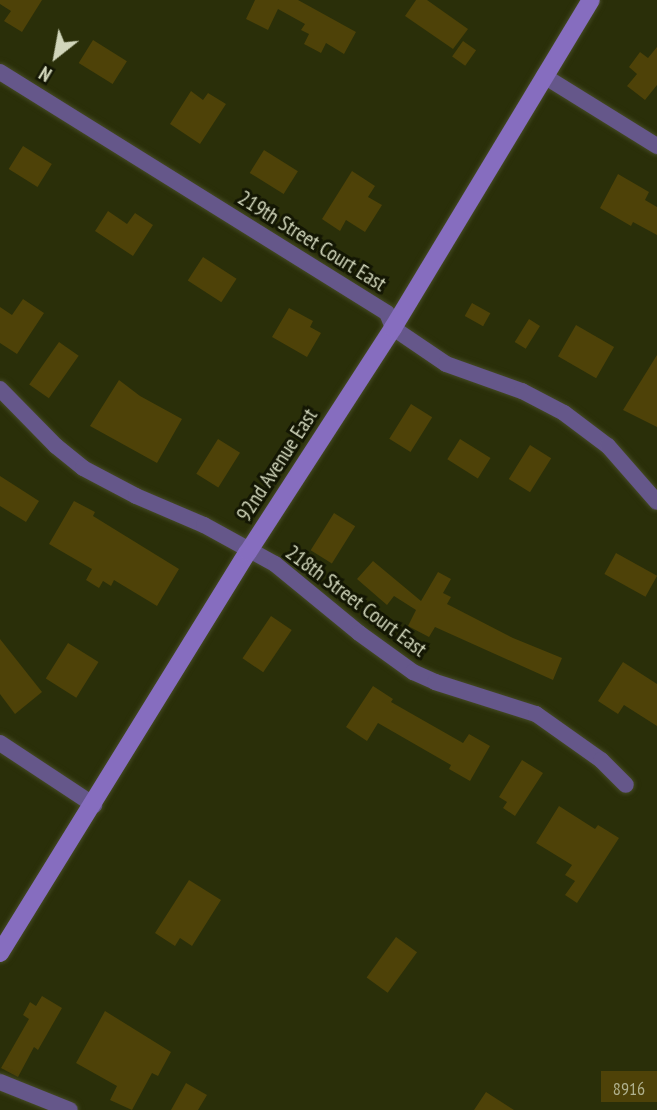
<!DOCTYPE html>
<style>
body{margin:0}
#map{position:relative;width:657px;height:1110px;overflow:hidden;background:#2a2f09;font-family:"PT Sans Narrow",sans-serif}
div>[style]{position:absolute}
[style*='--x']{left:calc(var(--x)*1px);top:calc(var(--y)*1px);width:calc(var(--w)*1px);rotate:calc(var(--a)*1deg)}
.building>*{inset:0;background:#4e4208;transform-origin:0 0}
.roads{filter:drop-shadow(0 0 2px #454a25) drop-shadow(0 0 2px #454a25)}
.street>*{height:16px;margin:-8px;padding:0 8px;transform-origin:8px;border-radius:8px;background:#65578a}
.secondary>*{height:18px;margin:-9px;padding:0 9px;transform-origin:9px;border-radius:9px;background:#866dbf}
span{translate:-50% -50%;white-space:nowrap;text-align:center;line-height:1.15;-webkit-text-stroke:6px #131603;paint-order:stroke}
.number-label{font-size:18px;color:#b0b18e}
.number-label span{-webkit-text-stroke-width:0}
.street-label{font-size:21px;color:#d1d6bb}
.north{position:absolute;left:21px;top:21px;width:70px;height:70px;-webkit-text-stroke:5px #131603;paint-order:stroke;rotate:211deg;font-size:19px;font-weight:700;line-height:28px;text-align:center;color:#d1d6bb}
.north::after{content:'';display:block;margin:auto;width:24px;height:32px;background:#d1d6bb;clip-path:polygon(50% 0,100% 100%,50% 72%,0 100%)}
</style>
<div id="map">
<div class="building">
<div style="clip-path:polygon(0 0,42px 0,22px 32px,4px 21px,11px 11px,0 4px)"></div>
<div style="clip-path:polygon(255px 0,298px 0,356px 32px,344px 54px,326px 43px,321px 53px,304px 44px,309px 34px,301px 30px,305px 24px,278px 9px,268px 30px,246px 19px)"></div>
<div style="clip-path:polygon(416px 0,427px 0,468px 29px,453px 49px,405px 16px)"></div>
<div style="left:93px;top:40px;width:40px;height:27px;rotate:32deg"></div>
<div style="left:463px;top:41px;width:16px;height:19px;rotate:35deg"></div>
<div style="clip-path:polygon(657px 47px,657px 85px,645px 100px,627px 86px,637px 74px,629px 67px,640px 52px,648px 58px)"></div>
<div style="clip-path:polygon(191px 91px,203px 100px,208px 93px,226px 104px,200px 144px,170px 124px)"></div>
<div style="left:23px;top:146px;width:34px;height:27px;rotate:32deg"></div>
<div style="left:264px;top:150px;width:40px;height:27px;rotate:32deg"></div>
<div style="clip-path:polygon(352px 171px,375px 186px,368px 197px,382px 205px,365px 232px,346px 220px,340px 231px,322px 219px)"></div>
<div style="clip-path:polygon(618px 174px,649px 192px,645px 200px,657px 207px,657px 235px,633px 222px,631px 226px,600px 208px)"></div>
<div style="clip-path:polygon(108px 211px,127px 224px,135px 213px,153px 225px,133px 256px,95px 231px)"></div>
<div style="left:203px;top:257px;width:40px;height:28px;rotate:33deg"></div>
<div style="clip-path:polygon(23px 299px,44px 313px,17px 354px,0 343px,0 307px,12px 315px)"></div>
<div style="left:472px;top:303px;width:21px;height:15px;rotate:29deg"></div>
<div style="clip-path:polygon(289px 308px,313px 321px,310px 327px,321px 333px,307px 357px,272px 337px)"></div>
<div style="left:529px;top:319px;width:13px;height:27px;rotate:32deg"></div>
<div style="left:576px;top:325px;width:44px;height:36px;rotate:30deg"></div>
<div style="left:59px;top:342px;width:24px;height:52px;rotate:35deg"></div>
<div style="clip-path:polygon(657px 355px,657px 427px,623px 410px)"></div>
<div style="clip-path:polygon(119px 380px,140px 396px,182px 419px,157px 463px,90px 426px)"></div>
<div style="left:411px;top:404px;width:25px;height:41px;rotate:32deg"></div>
<div style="left:218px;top:439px;width:26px;height:41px;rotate:32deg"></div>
<div style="left:460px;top:439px;width:36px;height:24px;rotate:32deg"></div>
<div style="left:530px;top:445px;width:25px;height:40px;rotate:32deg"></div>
<div style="clip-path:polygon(0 476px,39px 501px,26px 522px,0 506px)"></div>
<div style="clip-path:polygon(74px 501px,95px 512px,93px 516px,179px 569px,157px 606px,114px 580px,111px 586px,103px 581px,99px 588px,86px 580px,92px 569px,49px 544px)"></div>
<div style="left:334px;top:513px;width:25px;height:44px;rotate:32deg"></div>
<div style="left:616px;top:553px;width:47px;height:24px;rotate:29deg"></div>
<div style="clip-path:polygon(373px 561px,421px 601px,438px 572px,451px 579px,443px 593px,451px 597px,447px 604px,513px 638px,562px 658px,553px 680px,435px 627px,429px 637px,408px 626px,416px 610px,394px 596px,387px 605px,357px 579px)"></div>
<div style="left:271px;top:616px;width:25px;height:51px;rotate:34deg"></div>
<div style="clip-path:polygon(0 639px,42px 692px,15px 714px,0 694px)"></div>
<div style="left:68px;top:643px;width:36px;height:42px;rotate:32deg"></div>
<div style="clip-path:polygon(623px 662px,657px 684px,657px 726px,624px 705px,618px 714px,598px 701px)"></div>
<div style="clip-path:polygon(373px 686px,393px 699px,391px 702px,463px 743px,469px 734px,490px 746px,470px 781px,449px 769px,451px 765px,378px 723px,367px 741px,346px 727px)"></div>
<div style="clip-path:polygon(522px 760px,543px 773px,515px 816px,503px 808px,507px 802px,499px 797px)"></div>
<div style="clip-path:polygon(559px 806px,595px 829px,598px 825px,619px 838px,577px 903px,565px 895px,575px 881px,565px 875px,572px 865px,536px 843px)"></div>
<div style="clip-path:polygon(189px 880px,221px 900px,192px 946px,180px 938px,175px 946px,155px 933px)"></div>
<div style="left:396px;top:937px;width:26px;height:50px;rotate:36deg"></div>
<div style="clip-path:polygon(42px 996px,62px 1008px,38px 1050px,34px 1047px,18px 1077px,1px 1068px,29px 1019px,23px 1015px,30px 1002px,36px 1006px)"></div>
<div style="clip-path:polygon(105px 1011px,171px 1052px,158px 1076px,152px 1073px,132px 1110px,110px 1100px,117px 1086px,76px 1063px)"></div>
<div style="left:657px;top:1071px;width:31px;height:56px;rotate:90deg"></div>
<div style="clip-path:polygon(186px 1083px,207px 1095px,198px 1110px,171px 1110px)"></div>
<div style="clip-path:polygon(486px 1092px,514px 1110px,474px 1110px)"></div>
</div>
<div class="roads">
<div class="street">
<div style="--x:0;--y:72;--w:456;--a:31.9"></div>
<div style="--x:387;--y:313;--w:16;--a:68"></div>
<div style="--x:393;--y:328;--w:64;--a:34.2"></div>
<div style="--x:446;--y:364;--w:81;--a:19.6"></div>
<div style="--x:522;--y:391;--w:47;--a:27.6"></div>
<div style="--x:564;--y:413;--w:55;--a:36.9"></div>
<div style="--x:608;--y:446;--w:74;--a:48.8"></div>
<div style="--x:544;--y:76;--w:133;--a:31.8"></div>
<div style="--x:0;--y:389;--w:80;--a:45.5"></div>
<div style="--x:56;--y:446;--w:35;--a:39"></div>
<div style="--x:83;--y:468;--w:60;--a:27.8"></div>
<div style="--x:136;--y:496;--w:74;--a:23.1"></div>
<div style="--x:204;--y:525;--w:81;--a:28.8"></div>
<div style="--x:275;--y:564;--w:109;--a:39.4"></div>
<div style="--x:359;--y:633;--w:67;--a:35.8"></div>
<div style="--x:413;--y:672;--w:24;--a:24"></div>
<div style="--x:435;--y:682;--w:106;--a:17.6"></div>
<div style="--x:536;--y:714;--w:80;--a:35.3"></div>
<div style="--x:601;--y:760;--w:35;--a:45"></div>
<div style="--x:0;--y:743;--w:113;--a:33.4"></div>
<div style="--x:0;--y:1082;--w:75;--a:21.8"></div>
</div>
<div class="secondary">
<div style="--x:0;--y:953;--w:471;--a:-58.3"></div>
<div style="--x:248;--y:552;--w:267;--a:-57.1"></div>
<div style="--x:393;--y:328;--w:383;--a:-58.9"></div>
</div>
</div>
<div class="number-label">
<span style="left:629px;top:1089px">8916</span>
</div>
<div class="street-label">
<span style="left:312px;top:241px;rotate:32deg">219th Street Court East</span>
<span style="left:277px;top:465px;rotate:-57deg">92nd Avenue East</span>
<span style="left:356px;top:601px;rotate:37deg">218th Street Court East</span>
</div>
<div class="north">N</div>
</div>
